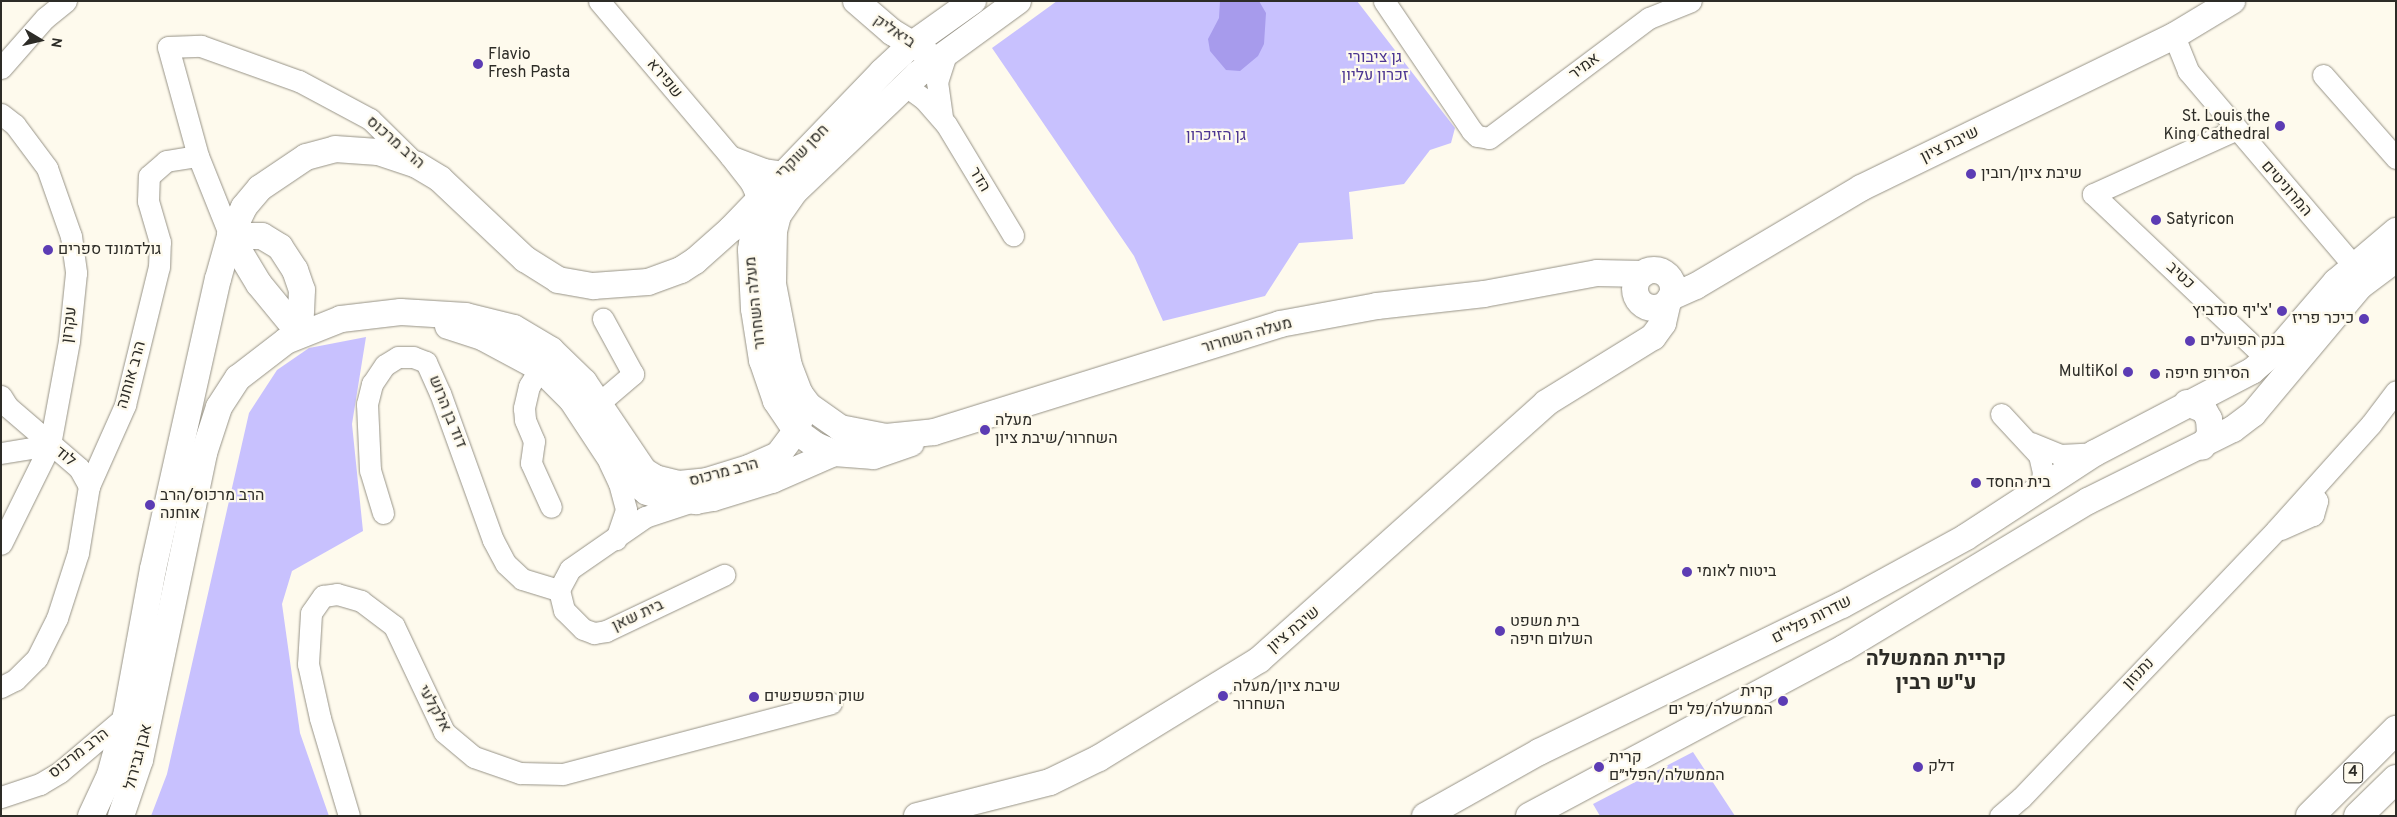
<!DOCTYPE html>
<meta charset="utf-8">
<style>
body{margin:0}
#map{position:relative;width:2397px;height:817px;overflow:hidden;background:#fefaed;font-family:Overpass,Heebo,sans-serif}
div>[style]{position:absolute}
[style*='--x']{left:calc(var(--x)*1px);top:calc(var(--y)*1px);width:calc(var(--w)*1px);rotate:calc(var(--a)*1deg)}
.green>*{inset:0;background:#c8c1fe}
.water>*{inset:0;background:#a79bec}
.roads{filter:drop-shadow(0 0 1px #979387) drop-shadow(0 0 1px #979387)}
.minor>*{height:21px;margin:-10.5px;padding:0 10.5px;transform-origin:10.5px;border-radius:10.5px;background:#fff}
.tertiary>*{height:26px;margin:-13px;padding:0 13px;transform-origin:13px;border-radius:13px;background:#fff}
.tertiary>.ring{margin:-13px;padding:0;box-sizing:content-box;background:none;border:26px solid #fff;border-radius:50%}
.trunk>*{height:28px;margin:-14px;padding:0 14px;transform-origin:14px;border-radius:14px;background:#fff}
.dots>*{width:14px;height:14px;translate:-50% -50%;box-sizing:border-box;border:2px solid #fefaed;border-radius:50%}
span{translate:-50% -50%;white-space:nowrap;text-align:center;line-height:1.15;-webkit-text-stroke:4.5px #fefaed;paint-order:stroke}
.shield-label span{padding:1px 4px;background:#fefaed;border:1px solid;border-radius:4px;-webkit-text-stroke-width:0}
.shield-label{font-size:15px;color:#2d2c27;font-weight:700}
.street-label{font-size:16px;color:#2d2c27}
.poi-label{font-size:16px;color:#2d2c27}
.left{translate:0 -50%;text-align:left}
.right{translate:-100% -50%;text-align:right}
.park-label{font-size:16px;color:#4c3591}
.district-label{font-size:21px;color:#2d2c27;font-weight:700}
.frame{position:absolute;inset:0;border:2px solid #2d2c27;pointer-events:none}
.north{position:absolute;left:15px;top:15px;width:50px;height:50px;-webkit-text-stroke:4px #fefaed;paint-order:stroke;rotate:99deg;font-size:14px;font-weight:700;line-height:20px;text-align:center;color:#2d2c27}
.north::after{content:'';display:block;margin:auto;width:18px;height:22px;background:#2d2c27;clip-path:polygon(50% 0,100% 100%,50% 72%,0 100%)}
</style>
<div id="map">
<div class="green">
<div style="clip-path:polygon(1057px 1px,1357px 1px,1455px 128px,1451px 143px,1430px 150px,1404px 184px,1349px 192px,1353px 239px,1299px 243px,1265px 296px,1163px 321px,1134px 256px,992px 48px)"></div>
<div style="clip-path:polygon(366px 337px,352px 424px,363px 531px,292px 571px,282px 604px,300px 733px,329px 816px,151px 816px,167px 774px,249px 413px,277px 370px,309px 348px)"></div>
<div style="clip-path:polygon(1693px 752px,1735px 816px,1600px 816px,1593px 804px)"></div>
</div>
<div class="water">
<div style="clip-path:polygon(1220px 1px,1259px 1px,1266px 13px,1264px 44px,1258px 56px,1240px 71px,1226px 70px,1210px 51px,1208px 39px,1219px 18px)"></div>
</div>
<div class="roads">
<div class="minor">
<div style="--x:599;--y:1;--w:203;--a:49.8"></div>
<div style="--x:730;--y:156;--w:34;--a:52"></div>
<div style="--x:751;--y:183;--w:17;--a:66"></div>
<div style="--x:1384;--y:1;--w:157;--a:55.9"></div>
<div style="--x:1472;--y:131;--w:7;--a:45"></div>
<div style="--x:1477;--y:136;--w:12;--a:9"></div>
<div style="--x:1489;--y:138;--w:200;--a:-36.9"></div>
<div style="--x:1649;--y:18;--w:45;--a:-22"></div>
<div style="--x:2174;--y:36;--w:38;--a:68"></div>
<div style="--x:2188;--y:71;--w:255;--a:49.6"></div>
<div style="--x:1;--y:68;--w:67;--a:-48.7"></div>
<div style="--x:45;--y:18;--w:27;--a:-39"></div>
<div style="--x:2323;--y:75;--w:111;--a:48.7"></div>
<div style="--x:906;--y:86;--w:22;--a:36"></div>
<div style="--x:924;--y:99;--w:33;--a:49"></div>
<div style="--x:946;--y:124;--w:130;--a:58.9"></div>
<div style="--x:1;--y:114;--w:18;--a:38"></div>
<div style="--x:15;--y:125;--w:54;--a:53.3"></div>
<div style="--x:47;--y:168;--w:72;--a:70.6"></div>
<div style="--x:71;--y:236;--w:37;--a:82"></div>
<div style="--x:76;--y:273;--w:68;--a:95.9"></div>
<div style="--x:69;--y:341;--w:106;--a:100.4"></div>
<div style="--x:50;--y:445;--w:110;--a:116.3"></div>
<div style="--x:942;--y:117;--w:35;--a:-98"></div>
<div style="--x:937;--y:82;--w:33;--a:-72"></div>
<div style="--x:2235;--y:130;--w:156;--a:155.7"></div>
<div style="--x:2093;--y:194;--w:240;--a:43.5"></div>
<div style="--x:730;--y:156;--w:36;--a:21"></div>
<div style="--x:764;--y:169;--w:19;--a:9"></div>
<div style="--x:230;--y:236;--w:86;--a:-111.8"></div>
<div style="--x:198;--y:156;--w:113;--a:-105.4"></div>
<div style="--x:168;--y:47;--w:33;--a:-2"></div>
<div style="--x:201;--y:46;--w:104;--a:19.7"></div>
<div style="--x:299;--y:81;--w:81;--a:28.2"></div>
<div style="--x:370;--y:119;--w:66;--a:44.4"></div>
<div style="--x:540;--y:368;--w:21;--a:121"></div>
<div style="--x:529;--y:386;--w:23;--a:103"></div>
<div style="--x:524;--y:408;--w:12;--a:85"></div>
<div style="--x:525;--y:420;--w:23;--a:67"></div>
<div style="--x:534;--y:441;--w:22;--a:98"></div>
<div style="--x:531;--y:463;--w:48;--a:65.6"></div>
<div style="--x:1;--y:396;--w:13;--a:58"></div>
<div style="--x:8;--y:407;--w:94;--a:40.7"></div>
<div style="--x:79;--y:468;--w:21;--a:61"></div>
<div style="--x:599;--y:403;--w:45;--a:-40.5"></div>
<div style="--x:633;--y:374;--w:63;--a:-118.6"></div>
<div style="--x:2001;--y:414;--w:56;--a:47.2"></div>
<div style="--x:2039;--y:455;--w:18;--a:77"></div>
<div style="--x:2043;--y:473;--w:15;--a:101"></div>
<div style="--x:2031;--y:443;--w:31;--a:22"></div>
<div style="--x:2060;--y:455;--w:35;--a:-3"></div>
<div style="--x:1;--y:453;--w:50;--a:-9.3"></div>
<div style="--x:609;--y:462;--w:23;--a:65"></div>
<div style="--x:619;--y:483;--w:28;--a:75"></div>
<div style="--x:626;--y:510;--w:31;--a:109"></div>
<div style="--x:687;--y:503;--w:44;--a:161.6"></div>
<div style="--x:645;--y:517;--w:91;--a:145.3"></div>
<div style="--x:570;--y:569;--w:24;--a:118"></div>
<div style="--x:559;--y:590;--w:21;--a:76"></div>
<div style="--x:564;--y:610;--w:27;--a:45"></div>
<div style="--x:583;--y:629;--w:12;--a:20"></div>
<div style="--x:594;--y:633;--w:12;--a:-9"></div>
<div style="--x:606;--y:631;--w:131;--a:-25.4"></div>
<div style="--x:383;--y:513;--w:45;--a:-106.8"></div>
<div style="--x:370;--y:470;--w:66;--a:-92.6"></div>
<div style="--x:367;--y:404;--w:21;--a:-76"></div>
<div style="--x:372;--y:384;--w:23;--a:-56"></div>
<div style="--x:385;--y:365;--w:15;--a:-32"></div>
<div style="--x:398;--y:357;--w:15;--a:0"></div>
<div style="--x:413;--y:357;--w:14;--a:21"></div>
<div style="--x:426;--y:362;--w:34;--a:66"></div>
<div style="--x:440;--y:393;--w:156;--a:70.2"></div>
<div style="--x:493;--y:540;--w:27;--a:62"></div>
<div style="--x:506;--y:564;--w:22;--a:43"></div>
<div style="--x:522;--y:579;--w:39;--a:17"></div>
<div style="--x:2281;--y:529;--w:35;--a:-24"></div>
<div style="--x:2313;--y:515;--w:15;--a:-74"></div>
<div style="--x:2317;--y:501;--w:11;--a:-124"></div>
<div style="--x:1;--y:687;--w:16;--a:-27"></div>
<div style="--x:15;--y:680;--w:31;--a:-45"></div>
<div style="--x:37;--y:658;--w:45;--a:-63.4"></div>
<div style="--x:57;--y:618;--w:68;--a:-72.1"></div>
<div style="--x:78;--y:553;--w:68;--a:-80.7"></div>
<div style="--x:89;--y:486;--w:89;--a:-66"></div>
<div style="--x:125;--y:405;--w:142;--a:-76.2"></div>
<div style="--x:159;--y:267;--w:25;--a:-88"></div>
<div style="--x:160;--y:242;--w:43;--a:-106.3"></div>
<div style="--x:148;--y:201;--w:25;--a:-88"></div>
<div style="--x:149;--y:176;--w:23;--a:-41"></div>
<div style="--x:166;--y:161;--w:32;--a:-9"></div>
<div style="--x:1;--y:797;--w:41;--a:-18.4"></div>
<div style="--x:40;--y:784;--w:23;--a:-31"></div>
<div style="--x:60;--y:772;--w:87;--a:-40.3"></div>
<div style="--x:349;--y:816;--w:102;--a:-106.5"></div>
<div style="--x:320;--y:718;--w:55;--a:-102.5"></div>
<div style="--x:308;--y:664;--w:51;--a:-86.6"></div>
<div style="--x:311;--y:613;--w:21;--a:-55"></div>
<div style="--x:323;--y:596;--w:14;--a:-8"></div>
<div style="--x:337;--y:594;--w:25;--a:16"></div>
<div style="--x:361;--y:601;--w:41;--a:37.1"></div>
<div style="--x:394;--y:626;--w:117;--a:64.7"></div>
<div style="--x:444;--y:732;--w:39;--a:40"></div>
<div style="--x:474;--y:757;--w:49;--a:19.2"></div>
<div style="--x:520;--y:773;--w:43;--a:1.3"></div>
<div style="--x:563;--y:774;--w:277;--a:-14.8"></div>
<div style="--x:2000;--y:816;--w:28;--a:-41"></div>
<div style="--x:2021;--y:798;--w:370;--a:-46.4"></div>
<div style="--x:2276;--y:530;--w:142;--a:-48.1"></div>
<div style="--x:2371;--y:424;--w:41;--a:-52.9"></div>
</div>
<div class="tertiary">
<div style="--x:856;--y:1;--w:48;--a:40.7"></div>
<div style="--x:892;--y:32;--w:39;--a:31"></div>
<div style="--x:1018;--y:1;--w:124;--a:143.9"></div>
<div style="--x:918;--y:74;--w:170;--a:136.4"></div>
<div style="--x:795;--y:191;--w:29;--a:125"></div>
<div style="--x:778;--y:215;--w:16;--a:104"></div>
<div style="--x:774;--y:231;--w:53;--a:91.1"></div>
<div style="--x:773;--y:284;--w:84;--a:79"></div>
<div style="--x:789;--y:366;--w:30;--a:69"></div>
<div style="--x:800;--y:394;--w:15;--a:53"></div>
<div style="--x:809;--y:406;--w:38;--a:35"></div>
<div style="--x:840;--y:428;--w:47;--a:11.1"></div>
<div style="--x:886;--y:437;--w:48;--a:-5.9"></div>
<div style="--x:934;--y:432;--w:362;--a:-17.3"></div>
<div style="--x:1280;--y:324;--w:99;--a:-10.5"></div>
<div style="--x:1377;--y:306;--w:108;--a:-6.4"></div>
<div style="--x:1484;--y:294;--w:115;--a:-10.5"></div>
<div style="--x:1597;--y:273;--w:46;--a:1.2"></div>
<div style="--x:758;--y:199;--w:51;--a:97.8"></div>
<div style="--x:751;--y:250;--w:59;--a:87.1"></div>
<div style="--x:754;--y:309;--w:52;--a:81.1"></div>
<div style="--x:762;--y:360;--w:43;--a:71.1"></div>
<div style="--x:776;--y:401;--w:36;--a:56"></div>
<div style="--x:796;--y:431;--w:24;--a:36"></div>
<div style="--x:815;--y:445;--w:21;--a:23"></div>
<div style="--x:834;--y:453;--w:40;--a:4.3"></div>
<div style="--x:874;--y:456;--w:39;--a:-19"></div>
<div style="--x:230;--y:236;--w:32;--a:0"></div>
<div style="--x:262;--y:236;--w:21;--a:31"></div>
<div style="--x:280;--y:247;--w:27;--a:57"></div>
<div style="--x:295;--y:270;--w:21;--a:71"></div>
<div style="--x:302;--y:290;--w:44;--a:92.6"></div>
<div style="--x:230;--y:236;--w:56;--a:58.9"></div>
<div style="--x:259;--y:284;--w:65;--a:50.6"></div>
<div class="ring" style="left:1635px;top:270px;width:12px;height:12px"></div>
<div style="--x:1671;--y:297;--w:27;--a:-24"></div>
<div style="--x:1696;--y:286;--w:192;--a:-30.7"></div>
<div style="--x:1861;--y:188;--w:348;--a:-25.9"></div>
<div style="--x:2174;--y:36;--w:68;--a:-31.1"></div>
<div style="--x:448;--y:326;--w:38;--a:18"></div>
<div style="--x:484;--y:338;--w:64;--a:28.2"></div>
<div style="--x:540;--y:368;--w:45;--a:45"></div>
<div style="--x:572;--y:400;--w:84;--a:56.7"></div>
<div style="--x:618;--y:470;--w:36;--a:37"></div>
<div style="--x:647;--y:492;--w:16;--a:18"></div>
<div style="--x:662;--y:497;--w:34;--a:7"></div>
<div style="--x:696;--y:501;--w:17;--a:-10"></div>
<div style="--x:713;--y:498;--w:62;--a:-17"></div>
<div style="--x:772;--y:480;--w:68;--a:-23.5"></div>
<div style="--x:2187;--y:403;--w:18;--a:22"></div>
<div style="--x:2204;--y:410;--w:10;--a:61"></div>
<div style="--x:2209;--y:419;--w:16;--a:86"></div>
<div style="--x:2210;--y:435;--w:14;--a:124"></div>
<div style="--x:91;--y:816;--w:45;--a:-65.1"></div>
<div style="--x:110;--y:775;--w:61;--a:-74.8"></div>
<div style="--x:126;--y:716;--w:149;--a:-79.6"></div>
<div style="--x:153;--y:569;--w:297;--a:-77.4"></div>
<div style="--x:218;--y:279;--w:45;--a:-74.4"></div>
<div style="--x:230;--y:236;--w:32;--a:-64"></div>
<div style="--x:244;--y:207;--w:25;--a:-50"></div>
<div style="--x:260;--y:188;--w:55;--a:-34"></div>
<div style="--x:306;--y:157;--w:30;--a:-15"></div>
<div style="--x:335;--y:149;--w:43;--a:4"></div>
<div style="--x:378;--y:152;--w:41;--a:18.4"></div>
<div style="--x:417;--y:165;--w:27;--a:31"></div>
<div style="--x:440;--y:179;--w:117;--a:43.3"></div>
<div style="--x:525;--y:259;--w:39;--a:32"></div>
<div style="--x:558;--y:280;--w:36;--a:10"></div>
<div style="--x:593;--y:286;--w:55;--a:-4.2"></div>
<div style="--x:648;--y:282;--w:35;--a:-20"></div>
<div style="--x:681;--y:270;--w:17;--a:-33"></div>
<div style="--x:695;--y:261;--w:48;--a:-41.6"></div>
<div style="--x:731;--y:229;--w:218;--a:-46.1"></div>
<div style="--x:882;--y:72;--w:40;--a:-43"></div>
<div style="--x:911;--y:45;--w:76;--a:-35.4"></div>
<div style="--x:121;--y:816;--w:59;--a:-71.3"></div>
<div style="--x:140;--y:760;--w:314;--a:-78.2"></div>
<div style="--x:204;--y:453;--w:48;--a:-71.9"></div>
<div style="--x:219;--y:407;--w:35;--a:-57"></div>
<div style="--x:238;--y:378;--w:61;--a:-37.6"></div>
<div style="--x:286;--y:341;--w:59;--a:-21.8"></div>
<div style="--x:341;--y:319;--w:60;--a:-6.7"></div>
<div style="--x:401;--y:312;--w:65;--a:3.5"></div>
<div style="--x:466;--y:316;--w:49;--a:14"></div>
<div style="--x:514;--y:328;--w:43;--a:30.7"></div>
<div style="--x:551;--y:350;--w:46;--a:44.1"></div>
<div style="--x:584;--y:382;--w:107;--a:56"></div>
<div style="--x:644;--y:471;--w:13;--a:32"></div>
<div style="--x:655;--y:478;--w:25;--a:14"></div>
<div style="--x:679;--y:484;--w:28;--a:-6"></div>
<div style="--x:707;--y:481;--w:44;--a:-17.2"></div>
<div style="--x:749;--y:468;--w:32;--a:-24"></div>
<div style="--x:778;--y:455;--w:30;--a:-53"></div>
<div style="--x:796;--y:431;--w:13;--a:-72"></div>
<div style="--x:800;--y:419;--w:25;--a:-90"></div>
<div style="--x:917;--y:816;--w:137;--a:-14.3"></div>
<div style="--x:1050;--y:782;--w:55;--a:-26.1"></div>
<div style="--x:1099;--y:758;--w:188;--a:-31.5"></div>
<div style="--x:1259;--y:660;--w:385;--a:-41.8"></div>
<div style="--x:1546;--y:403;--w:126;--a:-31.7"></div>
<div style="--x:1653;--y:337;--w:17;--a:-54"></div>
<div style="--x:1663;--y:323;--w:22;--a:-77"></div>
<div style="--x:1425;--y:816;--w:131;--a:-29.3"></div>
<div style="--x:1539;--y:752;--w:337;--a:-25.9"></div>
<div style="--x:1842;--y:605;--w:141;--a:-28.7"></div>
<div style="--x:1966;--y:537;--w:154;--a:-33.1"></div>
<div style="--x:2095;--y:453;--w:177;--a:-27.6"></div>
<div style="--x:2252;--y:371;--w:37;--a:-41"></div>
<div style="--x:2280;--y:347;--w:86;--a:-49.3"></div>
<div style="--x:2336;--y:282;--w:79;--a:-40.4"></div>
<div style="--x:1529;--y:816;--w:357;--a:-28.1"></div>
<div style="--x:1844;--y:648;--w:285;--a:-31.1"></div>
<div style="--x:2088;--y:501;--w:162;--a:-26.4"></div>
<div style="--x:2233;--y:429;--w:25;--a:-37"></div>
<div style="--x:2253;--y:414;--w:167;--a:-50.1"></div>
<div style="--x:2360;--y:286;--w:45;--a:-36.9"></div>
</div>
<div class="trunk">
<div style="--x:2310;--y:816;--w:122;--a:-45"></div>
<div style="--x:2358;--y:816;--w:53;--a:-44.2"></div>
</div>
</div>
<div class="dots">
<div style="left:478px;top:64px;background:#5c3cb4"></div>
<div style="left:2280px;top:126px;background:#5c3cb4"></div>
<div style="left:1971px;top:174px;background:#5c3cb4"></div>
<div style="left:2156px;top:220px;background:#5c3cb4"></div>
<div style="left:48px;top:250px;background:#5c3cb4"></div>
<div style="left:2282px;top:311px;background:#5c3cb4"></div>
<div style="left:2364px;top:319px;background:#5c3cb4"></div>
<div style="left:2190px;top:341px;background:#5c3cb4"></div>
<div style="left:2128px;top:372px;background:#5c3cb4"></div>
<div style="left:2155px;top:374px;background:#5c3cb4"></div>
<div style="left:985px;top:430px;background:#5c3cb4"></div>
<div style="left:1976px;top:483px;background:#5c3cb4"></div>
<div style="left:150px;top:505px;background:#5c3cb4"></div>
<div style="left:1687px;top:572px;background:#5c3cb4"></div>
<div style="left:1500px;top:631px;background:#5c3cb4"></div>
<div style="left:1223px;top:696px;background:#5c3cb4"></div>
<div style="left:754px;top:697px;background:#5c3cb4"></div>
<div style="left:1783px;top:701px;background:#5c3cb4"></div>
<div style="left:1599px;top:767px;background:#5c3cb4"></div>
<div style="left:1918px;top:767px;background:#5c3cb4"></div>
</div>
<div class="shield-label">
<span style="left:2353px;top:773px">4</span>
</div>
<div class="street-label">
<span style="left:894px;top:32px;rotate:34deg">ביאליק</span>
<span style="left:1585px;top:67px;rotate:-37deg">אמיר</span>
<span style="left:664px;top:79px;rotate:50deg">שפירא</span>
<span style="left:395px;top:143px;rotate:41deg">הרב מרכוס</span>
<span style="left:1950px;top:145px;rotate:-26deg">שיבת ציון</span>
<span style="left:803px;top:152px;rotate:-46deg">חסן שוקרי</span>
<span style="left:979px;top:180px;rotate:59deg">הדר</span>
<span style="left:2286px;top:189px;rotate:49deg">המרוניטים</span>
<span style="left:2180px;top:276px;rotate:43deg">כטיב</span>
<span style="left:756px;top:303px;rotate:-96deg">מעלה השחרור</span>
<span style="left:70px;top:325px;rotate:-83deg">עקרון</span>
<span style="left:1247px;top:336px;rotate:-16deg">מעלה השחרור</span>
<span style="left:132px;top:375px;rotate:-74deg">הרב אוחנה</span>
<span style="left:447px;top:412px;rotate:68deg">דוד בן הרוש</span>
<span style="left:65px;top:457px;rotate:39deg">לוד</span>
<span style="left:724px;top:473px;rotate:-15deg">הרב מרכוס</span>
<span style="left:638px;top:616px;rotate:-25deg">בית שאן</span>
<span style="left:1812px;top:620px;rotate:-27deg">שדרות פלי"ם</span>
<span style="left:1294px;top:630px;rotate:-40deg">שיבת ציון</span>
<span style="left:2139px;top:674px;rotate:-46deg">נתנזון</span>
<span style="left:434px;top:709px;rotate:61deg">אלקלעי</span>
<span style="left:79px;top:754px;rotate:-38deg">הרב מרכוס</span>
<span style="left:139px;top:757px;rotate:-75deg">אבן גבירול</span>
</div>
<div class="poi-label">
<span class="left" style="left:488px;top:64px">Flavio<br>Fresh Pasta</span>
<span class="right" style="left:2270px;top:126px">St. Louis the<br>King Cathedral</span>
<span class="left" style="left:1981px;top:174px">שיבת ציון/רובין</span>
<span class="left" style="left:2166px;top:220px">Satyricon</span>
<span class="left" style="left:58px;top:250px">גולדמונד ספרים</span>
<span class="right" style="left:2272px;top:311px">צ'יף סנדביץ'</span>
<span class="right" style="left:2354px;top:319px">כיכר פריז</span>
<span class="left" style="left:2200px;top:341px">בנק הפועלים</span>
<span class="right" style="left:2118px;top:372px">MultiKol</span>
<span class="left" style="left:2165px;top:374px">הסירופ חיפה</span>
<span class="left" style="left:995px;top:430px">מעלה<br>השחרור/שיבת ציון</span>
<span class="left" style="left:1986px;top:483px">בית החסד</span>
<span class="left" style="left:160px;top:505px">הרב מרכוס/הרב<br>אוחנה</span>
<span class="left" style="left:1697px;top:572px">ביטוח לאומי</span>
<span class="left" style="left:1510px;top:631px">בית משפט<br>השלום חיפה</span>
<span class="left" style="left:1233px;top:696px">שיבת ציון/מעלה<br>השחרור</span>
<span class="right" style="left:1773px;top:701px">קרית<br>הממשלה/פל ים</span>
<span class="left" style="left:764px;top:697px">שוק הפשפשים</span>
<span class="left" style="left:1609px;top:767px">קרית<br>הממשלה/הפלי״ם</span>
<span class="left" style="left:1928px;top:767px">דלק</span>
</div>
<div class="park-label">
<span style="left:1375px;top:67px">גן ציבורי<br>זכרון עליון</span>
<span style="left:1216px;top:136px">גן הזיכרון</span>
</div>
<div class="district-label">
<span style="left:1936px;top:672px">קריית הממשלה<br>ע"ש רבין</span>
</div>
<div class="frame"></div>
<div class="north">N</div>
</div>
